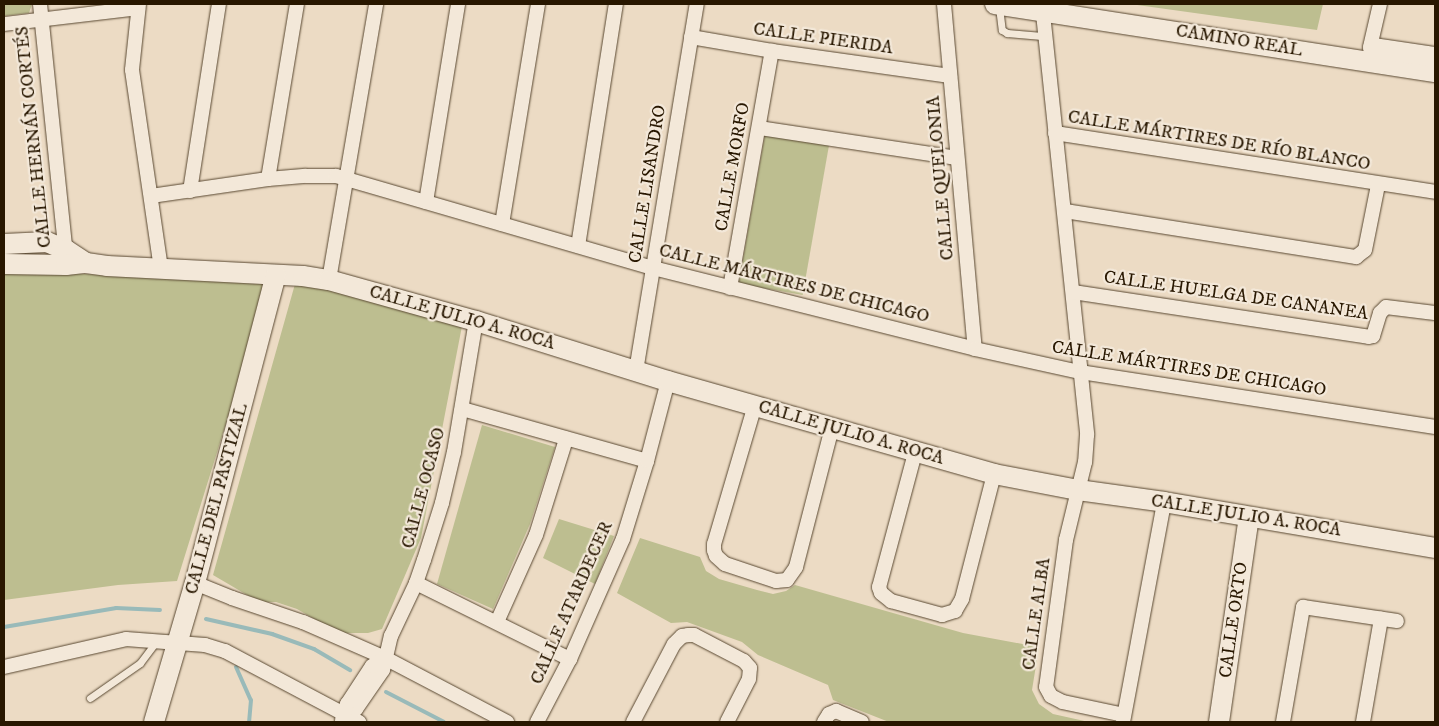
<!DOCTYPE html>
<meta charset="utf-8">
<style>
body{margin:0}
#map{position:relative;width:1439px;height:726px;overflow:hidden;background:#ecdbc4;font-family:"IM FELL DW Pica",serif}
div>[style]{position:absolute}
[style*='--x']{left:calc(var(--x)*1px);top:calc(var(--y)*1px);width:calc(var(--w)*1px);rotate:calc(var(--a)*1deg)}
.green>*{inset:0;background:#bdbe90;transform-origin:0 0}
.stream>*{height:4px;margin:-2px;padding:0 2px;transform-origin:2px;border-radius:2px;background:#99bab9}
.roads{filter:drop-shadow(0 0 1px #594831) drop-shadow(0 0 1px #594831)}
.lane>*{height:7px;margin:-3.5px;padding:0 3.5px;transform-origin:3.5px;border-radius:3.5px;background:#f3e8d9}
.street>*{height:14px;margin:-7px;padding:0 7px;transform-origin:7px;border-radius:7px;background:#f3e8d9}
.secondary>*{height:20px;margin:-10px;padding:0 10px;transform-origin:10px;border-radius:10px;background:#f3e8d9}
span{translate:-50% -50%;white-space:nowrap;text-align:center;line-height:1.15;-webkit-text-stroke:4.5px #f3e8d9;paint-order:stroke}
.street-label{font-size:18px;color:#281700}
.frame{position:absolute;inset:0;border:5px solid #281700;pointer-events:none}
</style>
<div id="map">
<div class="green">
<div style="clip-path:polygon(4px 4px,32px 4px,29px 13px,4px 16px)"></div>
<div style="clip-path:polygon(1130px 4px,1323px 4px,1317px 30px)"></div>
<div style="left:765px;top:134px;width:65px;height:152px;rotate:10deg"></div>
<div style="clip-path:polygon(18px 271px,270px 282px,177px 581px,118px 585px,4px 600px,4px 273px)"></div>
<div style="clip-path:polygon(295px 284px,332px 286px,462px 326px,421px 538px,382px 629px,368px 633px,344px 633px,324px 628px,316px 620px,297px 609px,276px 602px,259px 602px,213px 575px)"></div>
<div style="clip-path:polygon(482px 425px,555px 447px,530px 524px,493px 609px,437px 584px)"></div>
<div style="clip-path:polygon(559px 519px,614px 536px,595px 584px,543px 558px)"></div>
<div style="clip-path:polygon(640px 538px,700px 557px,706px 571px,719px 579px,757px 590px,773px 594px,786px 591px,795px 585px,963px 633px,1039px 647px,1032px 690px,1039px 704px,1053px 714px,1089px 722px,889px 722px,833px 700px,828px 685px,758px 655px,742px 642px,687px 622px,671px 623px,617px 593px)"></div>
</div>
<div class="stream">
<div style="--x:206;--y:619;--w:68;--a:12.8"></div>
<div style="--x:272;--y:634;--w:45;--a:19.7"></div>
<div style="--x:314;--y:649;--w:42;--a:30.3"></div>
<div style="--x:4;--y:627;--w:114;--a:-9.6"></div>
<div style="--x:116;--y:608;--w:44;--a:2.6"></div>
<div style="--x:236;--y:667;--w:36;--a:66"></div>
<div style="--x:251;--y:700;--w:22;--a:95"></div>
<div style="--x:386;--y:692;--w:65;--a:27.3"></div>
</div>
<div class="roads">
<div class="lane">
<div style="--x:999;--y:7;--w:23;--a:83"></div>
<div style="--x:1002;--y:30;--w:6;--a:31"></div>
<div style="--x:1007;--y:33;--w:38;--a:5"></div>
<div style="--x:90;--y:698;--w:61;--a:-35"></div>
<div style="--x:140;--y:663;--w:26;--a:-53"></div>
</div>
<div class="street">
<div style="--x:40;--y:4;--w:254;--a:84.1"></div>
<div style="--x:139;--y:4;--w:66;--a:96.1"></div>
<div style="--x:132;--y:70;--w:202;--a:81.7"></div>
<div style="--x:944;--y:4;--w:346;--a:84.9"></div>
<div style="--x:1042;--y:4;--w:433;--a:84"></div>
<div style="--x:1087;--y:435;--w:27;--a:94"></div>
<div style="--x:1085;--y:462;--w:80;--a:103.7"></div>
<div style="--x:1066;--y:540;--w:148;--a:97.7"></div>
<div style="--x:1046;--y:687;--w:10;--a:61"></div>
<div style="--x:1051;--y:696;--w:13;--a:27"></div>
<div style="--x:1063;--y:702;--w:62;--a:12"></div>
<div style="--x:4;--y:24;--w:135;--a:-6.8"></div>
<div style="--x:691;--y:37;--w:82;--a:9.8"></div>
<div style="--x:772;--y:51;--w:180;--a:8"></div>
<div style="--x:1370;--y:47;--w:44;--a:-76.9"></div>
<div style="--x:759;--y:128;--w:200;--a:8.6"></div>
<div style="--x:1055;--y:133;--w:385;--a:8.8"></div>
<div style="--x:268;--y:179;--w:177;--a:-80.6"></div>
<div style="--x:190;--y:191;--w:189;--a:-81.2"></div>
<div style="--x:151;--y:196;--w:118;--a:-8.3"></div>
<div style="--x:268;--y:179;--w:38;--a:-5"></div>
<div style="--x:306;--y:176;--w:30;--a:0"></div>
<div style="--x:336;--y:176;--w:330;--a:16.2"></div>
<div style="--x:653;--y:268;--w:332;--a:14.1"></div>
<div style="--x:975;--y:349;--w:107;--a:12.4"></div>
<div style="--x:1080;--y:372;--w:359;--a:8.8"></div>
<div style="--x:426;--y:202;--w:201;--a:-80.8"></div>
<div style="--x:1065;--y:211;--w:295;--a:9"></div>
<div style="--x:1356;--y:257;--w:11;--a:-38"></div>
<div style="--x:1365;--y:250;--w:66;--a:-78.7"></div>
<div style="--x:502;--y:224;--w:223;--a:-80.7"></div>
<div style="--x:578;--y:246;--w:245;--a:-81.1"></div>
<div style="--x:329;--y:280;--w:280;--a:-80.3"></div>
<div style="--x:730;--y:288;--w:241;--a:-80"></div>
<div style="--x:1073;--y:292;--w:299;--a:8.6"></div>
<div style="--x:1369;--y:337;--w:4;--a:-14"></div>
<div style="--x:1373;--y:336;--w:24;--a:-73"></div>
<div style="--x:1380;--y:313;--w:8;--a:-45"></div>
<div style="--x:1386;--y:307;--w:49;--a:7"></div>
<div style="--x:636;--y:371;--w:372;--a:-80.6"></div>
<div style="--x:755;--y:405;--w:145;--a:106.4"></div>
<div style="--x:714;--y:544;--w:6;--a:90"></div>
<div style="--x:714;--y:550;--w:6;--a:72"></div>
<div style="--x:716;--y:556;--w:12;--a:42"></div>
<div style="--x:725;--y:564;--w:54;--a:18.4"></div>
<div style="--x:776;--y:581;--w:11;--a:-5"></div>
<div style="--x:787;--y:580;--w:16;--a:-55"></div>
<div style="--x:796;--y:567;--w:144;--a:-75.5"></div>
<div style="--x:462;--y:409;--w:192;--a:15.7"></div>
<div style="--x:915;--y:453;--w:139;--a:105"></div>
<div style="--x:879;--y:587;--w:6;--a:72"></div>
<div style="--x:881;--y:593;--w:13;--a:39"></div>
<div style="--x:891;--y:601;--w:53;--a:15.4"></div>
<div style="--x:942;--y:615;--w:14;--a:-17"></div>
<div style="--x:955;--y:611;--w:14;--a:-60"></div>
<div style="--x:962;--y:599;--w:129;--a:-75.6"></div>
<div style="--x:195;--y:583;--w:40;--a:22"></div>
<div style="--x:232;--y:598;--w:75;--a:18.7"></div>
<div style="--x:303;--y:622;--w:90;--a:23.7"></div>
<div style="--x:385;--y:658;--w:138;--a:27.7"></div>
<div style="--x:416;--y:583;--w:172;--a:26.3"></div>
<div style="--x:497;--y:622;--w:95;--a:-65.9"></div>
<div style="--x:536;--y:535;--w:101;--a:-72.6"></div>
<div style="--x:4;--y:667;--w:125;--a:-12.9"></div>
<div style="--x:126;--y:639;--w:79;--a:4.3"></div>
<div style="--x:205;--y:645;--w:21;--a:17"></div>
<div style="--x:225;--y:651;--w:152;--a:27.9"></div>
<div style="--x:345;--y:716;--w:13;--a:-32"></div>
<div style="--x:356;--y:709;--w:47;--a:-55.3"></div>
<div style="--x:383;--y:670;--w:35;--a:-77"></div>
<div style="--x:391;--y:636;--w:59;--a:-64.7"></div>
<div style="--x:416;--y:583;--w:24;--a:-71"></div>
<div style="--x:424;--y:560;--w:60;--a:-72.5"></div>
<div style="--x:442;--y:503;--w:52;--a:-76.8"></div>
<div style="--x:454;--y:452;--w:133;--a:-80.5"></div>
<div style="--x:342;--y:720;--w:17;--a:-73"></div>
<div style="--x:347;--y:704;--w:45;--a:-56.7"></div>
<div style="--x:372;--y:666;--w:15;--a:-32"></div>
<div style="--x:537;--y:722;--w:71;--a:-62.4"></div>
<div style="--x:570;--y:659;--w:131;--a:-66.2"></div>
<div style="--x:623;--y:539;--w:82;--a:-72.9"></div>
<div style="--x:647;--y:461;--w:83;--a:-75.3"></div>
<div style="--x:633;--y:722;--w:88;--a:-62.3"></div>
<div style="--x:674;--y:644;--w:11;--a:-45"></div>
<div style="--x:682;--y:636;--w:6;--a:-9"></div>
<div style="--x:688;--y:635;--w:6;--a:0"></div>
<div style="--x:694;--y:635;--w:56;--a:27.5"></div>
<div style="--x:744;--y:661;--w:9;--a:49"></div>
<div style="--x:750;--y:668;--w:11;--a:95"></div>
<div style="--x:749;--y:679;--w:48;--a:117.1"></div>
<div style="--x:824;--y:722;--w:9;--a:-58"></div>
<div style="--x:829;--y:714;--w:8;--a:-23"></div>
<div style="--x:836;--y:711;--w:28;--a:23"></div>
<div style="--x:1123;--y:722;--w:224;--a:-79.4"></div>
<div style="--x:1283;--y:722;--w:117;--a:-80.1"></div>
<div style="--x:1303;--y:607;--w:95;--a:8.5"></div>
<div style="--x:1363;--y:722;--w:105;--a:-80.1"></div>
</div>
<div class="secondary">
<div style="--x:995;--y:4;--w:445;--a:8.8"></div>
<div style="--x:1373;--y:48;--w:63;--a:8.3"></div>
<div style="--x:4;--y:244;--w:43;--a:-2.7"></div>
<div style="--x:47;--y:242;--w:21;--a:23"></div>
<div style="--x:66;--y:250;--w:24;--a:33"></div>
<div style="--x:86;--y:263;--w:21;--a:8"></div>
<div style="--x:107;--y:266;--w:196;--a:2.9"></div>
<div style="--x:303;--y:276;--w:26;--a:9"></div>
<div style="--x:329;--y:280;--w:153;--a:15.6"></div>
<div style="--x:476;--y:321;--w:201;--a:17.4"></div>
<div style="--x:668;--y:381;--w:339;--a:15.9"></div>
<div style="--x:994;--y:474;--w:86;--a:10.8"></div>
<div style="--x:1078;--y:490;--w:87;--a:7.9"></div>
<div style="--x:1164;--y:502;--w:275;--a:9.6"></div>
<div style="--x:4;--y:264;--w:62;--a:0.9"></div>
<div style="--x:66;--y:265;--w:20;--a:-6"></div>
<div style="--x:154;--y:722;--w:145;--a:-73.6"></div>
<div style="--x:195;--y:583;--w:318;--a:-75.3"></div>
<div style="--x:1219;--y:722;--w:207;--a:-81.7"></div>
</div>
</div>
<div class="street-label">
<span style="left:823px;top:39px;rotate:8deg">CALLE PIERIDA</span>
<span style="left:1239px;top:41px;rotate:9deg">CAMINO REAL</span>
<span style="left:34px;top:137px;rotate:-96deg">CALLE HERNÁN CORTÉS</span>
<span style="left:1219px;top:141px;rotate:9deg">CALLE MÁRTIRES DE RÍO BLANCO</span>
<span style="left:733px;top:167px;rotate:-80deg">CALLE MORFO</span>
<span style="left:941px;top:178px;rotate:-95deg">CALLE QUELONIA</span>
<span style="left:648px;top:184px;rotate:-81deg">CALLE LISANDRO</span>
<span style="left:794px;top:284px;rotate:14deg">CALLE MÁRTIRES DE CHICAGO</span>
<span style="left:1236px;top:296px;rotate:8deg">CALLE HUELGA DE CANANEA</span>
<span style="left:462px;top:318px;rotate:16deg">CALLE JULIO A. ROCA</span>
<span style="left:1189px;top:369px;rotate:9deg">CALLE MÁRTIRES DE CHICAGO</span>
<span style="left:851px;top:433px;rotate:16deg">CALLE JULIO A. ROCA</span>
<span style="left:424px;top:488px;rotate:-75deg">CALLE OCASO</span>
<span style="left:217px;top:499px;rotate:-75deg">CALLE DEL PASTIZAL</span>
<span style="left:1246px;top:516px;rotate:9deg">CALLE JULIO A. ROCA</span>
<span style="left:572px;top:603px;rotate:-66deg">CALLE ATARDECER</span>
<span style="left:1037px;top:614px;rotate:-82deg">CALLE ALBA</span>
<span style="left:1234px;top:620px;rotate:-82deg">CALLE ORTO</span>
</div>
<div class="frame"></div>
</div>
